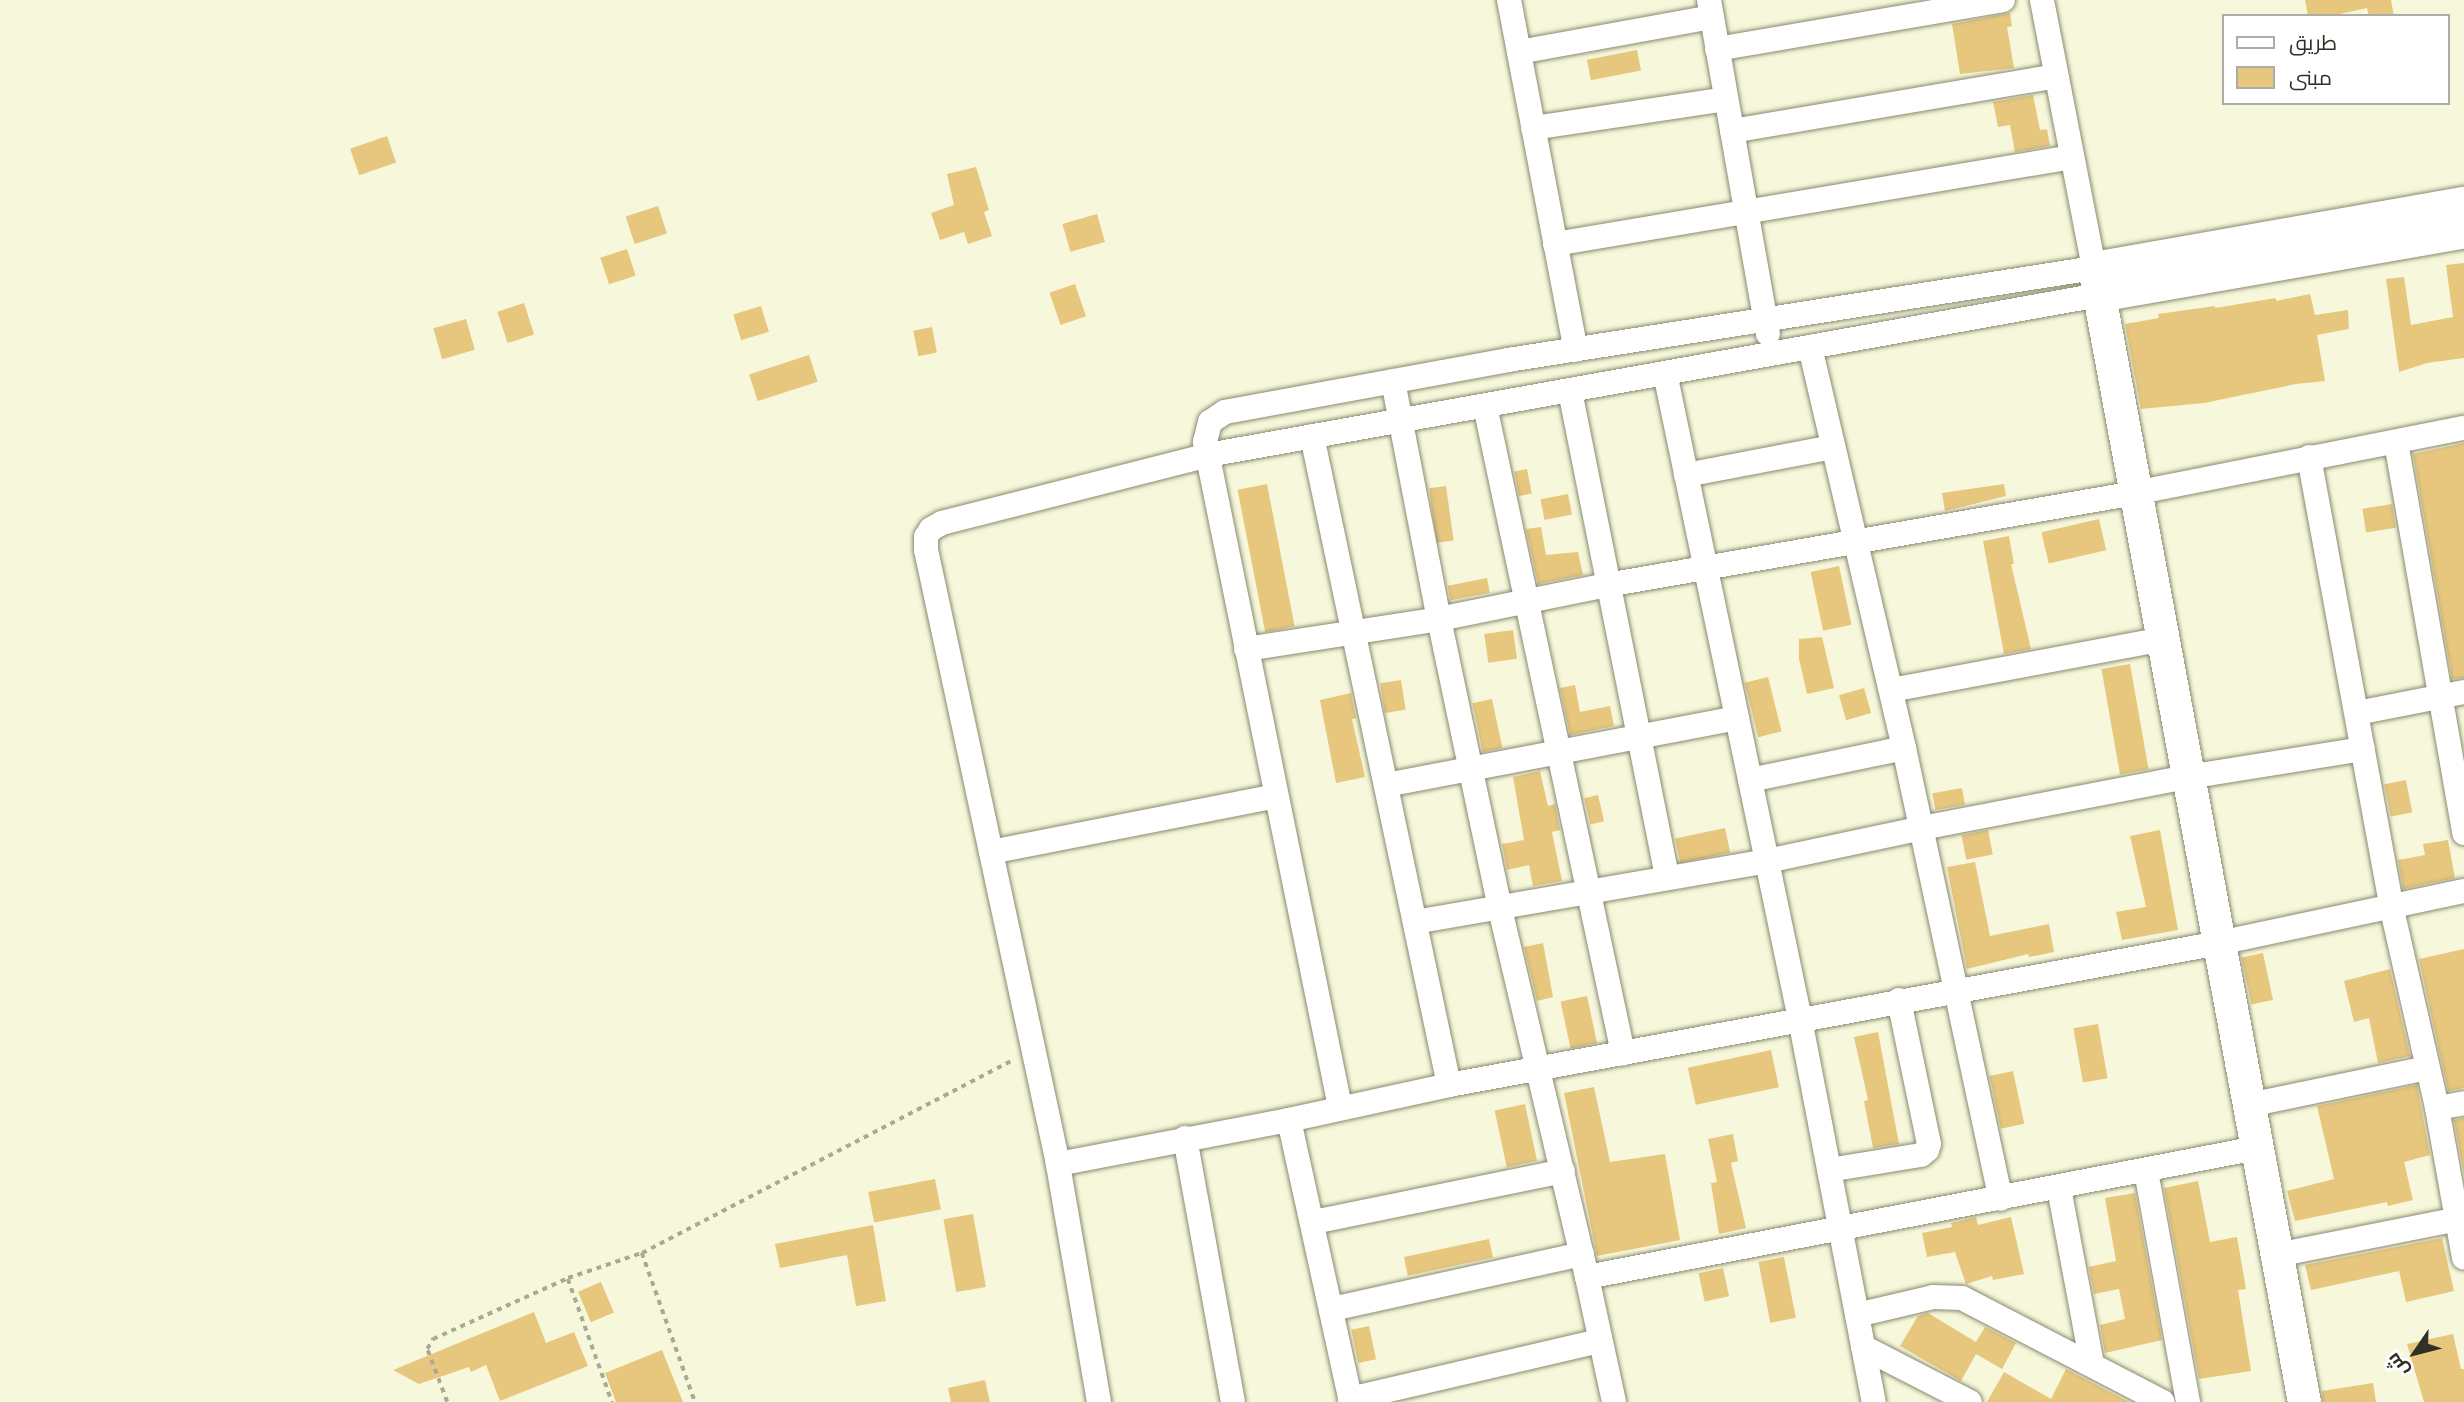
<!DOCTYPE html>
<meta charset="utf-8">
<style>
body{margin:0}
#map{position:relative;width:2464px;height:1402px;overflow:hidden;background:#f7f8db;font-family:Montserrat,Cairo,sans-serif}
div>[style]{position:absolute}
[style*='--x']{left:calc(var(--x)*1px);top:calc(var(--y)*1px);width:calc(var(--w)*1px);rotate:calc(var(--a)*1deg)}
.building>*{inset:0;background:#e7c67e;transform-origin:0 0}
.path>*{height:3.5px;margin-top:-1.75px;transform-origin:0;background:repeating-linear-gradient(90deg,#a9aa94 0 5px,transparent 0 10px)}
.roads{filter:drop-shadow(0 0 2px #898970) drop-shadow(0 0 2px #898970)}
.street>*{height:24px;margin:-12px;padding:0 12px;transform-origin:12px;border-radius:12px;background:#fff}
.secondary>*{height:33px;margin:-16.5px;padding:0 16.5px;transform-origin:16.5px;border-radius:16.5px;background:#fff}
span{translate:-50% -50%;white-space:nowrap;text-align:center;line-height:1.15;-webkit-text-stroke:7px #fff;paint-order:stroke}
.legend{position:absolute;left:2222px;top:14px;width:228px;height:91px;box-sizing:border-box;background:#fff;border:2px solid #acaca8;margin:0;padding:9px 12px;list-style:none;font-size:21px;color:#303026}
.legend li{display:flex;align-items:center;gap:14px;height:35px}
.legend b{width:35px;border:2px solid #acaca8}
.north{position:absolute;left:2380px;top:1318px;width:70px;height:70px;-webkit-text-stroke:5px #fff;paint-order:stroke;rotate:235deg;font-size:19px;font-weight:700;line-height:28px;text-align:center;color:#303026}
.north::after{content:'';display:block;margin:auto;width:24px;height:32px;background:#303026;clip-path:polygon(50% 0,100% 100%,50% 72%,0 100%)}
</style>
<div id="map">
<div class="building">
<div style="clip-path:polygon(2305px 0,2391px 0,2394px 16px,2369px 16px,2367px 8px,2331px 16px,2308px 16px)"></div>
<div style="clip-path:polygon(2010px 13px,2012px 26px,2007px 27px,2014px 68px,1960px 74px,1952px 24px)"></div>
<div style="left:1637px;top:50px;width:21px;height:51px;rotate:79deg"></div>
<div style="clip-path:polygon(2033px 95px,2040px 130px,2047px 129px,2050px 146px,2015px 152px,2010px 125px,1998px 127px,1993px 102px)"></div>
<div style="left:387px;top:136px;width:28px;height:39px;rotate:71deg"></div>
<div style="clip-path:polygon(976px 167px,989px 210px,984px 212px,992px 236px,968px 244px,964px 232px,940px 240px,931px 213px,954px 205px,947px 174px)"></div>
<div style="left:658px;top:206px;width:29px;height:34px;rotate:72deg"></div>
<div style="left:1097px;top:214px;width:29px;height:36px;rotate:74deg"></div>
<div style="left:627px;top:249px;width:28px;height:28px;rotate:72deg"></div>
<div style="clip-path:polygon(2464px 263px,2464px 358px,2427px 363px,2399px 372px,2386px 279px,2404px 277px,2411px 325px,2453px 317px,2446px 265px)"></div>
<div style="left:1075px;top:284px;width:34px;height:27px;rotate:71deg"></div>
<div style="clip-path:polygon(2310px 294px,2315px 315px,2348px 310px,2349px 329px,2317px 335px,2325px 381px,2296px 384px,2204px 403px,2141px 409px,2125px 324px,2159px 318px,2158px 314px,2215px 306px,2215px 308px,2276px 298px,2276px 301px)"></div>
<div style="left:524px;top:303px;width:33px;height:28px;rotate:72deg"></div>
<div style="left:761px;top:306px;width:27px;height:29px;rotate:73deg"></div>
<div style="left:466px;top:319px;width:32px;height:34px;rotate:74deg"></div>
<div style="left:932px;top:327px;width:26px;height:19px;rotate:79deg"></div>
<div style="left:809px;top:355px;width:28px;height:63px;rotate:72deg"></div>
<div style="clip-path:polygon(2464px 443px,2464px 678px,2452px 679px,2413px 454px)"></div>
<div style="left:1527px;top:469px;width:25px;height:13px;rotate:79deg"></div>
<div style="left:1267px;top:484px;width:145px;height:30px;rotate:79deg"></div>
<div style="clip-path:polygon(2004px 484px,2006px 496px,1945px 511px,1942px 493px)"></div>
<div style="left:1446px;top:486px;width:55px;height:17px;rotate:82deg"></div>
<div style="left:1568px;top:494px;width:21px;height:28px;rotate:79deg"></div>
<div style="left:2392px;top:504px;width:24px;height:30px;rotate:81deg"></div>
<div style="left:2099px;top:519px;width:32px;height:59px;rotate:77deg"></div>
<div style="clip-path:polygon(1541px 527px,1546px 555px,1578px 552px,1583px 575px,1538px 584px,1526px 529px)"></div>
<div style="clip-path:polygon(2009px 536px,2014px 564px,2011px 564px,2031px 649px,2004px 654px,1983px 541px)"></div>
<div style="left:1839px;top:566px;width:60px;height:29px;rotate:78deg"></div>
<div style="left:1487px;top:578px;width:15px;height:40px;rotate:79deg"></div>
<div style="left:1513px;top:630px;width:29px;height:29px;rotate:82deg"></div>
<div style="clip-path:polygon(1822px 637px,1834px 688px,1807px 694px,1799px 659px,1799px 639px)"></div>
<div style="left:2130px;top:664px;width:107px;height:29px;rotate:80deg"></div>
<div style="left:1768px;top:677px;width:56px;height:24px;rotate:76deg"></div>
<div style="left:1401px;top:680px;width:30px;height:21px;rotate:81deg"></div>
<div style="clip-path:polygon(1575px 685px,1580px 712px,1610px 706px,1614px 726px,1570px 735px,1560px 688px)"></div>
<div style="left:1864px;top:688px;width:26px;height:26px;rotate:74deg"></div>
<div style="clip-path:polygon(1351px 693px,1356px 718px,1352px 719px,1365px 777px,1336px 783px,1320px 700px)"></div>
<div style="left:1492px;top:699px;width:50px;height:20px;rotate:78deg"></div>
<div style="clip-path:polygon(1540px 771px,1548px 806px,1555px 804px,1560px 830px,1552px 832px,1562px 881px,1533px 886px,1529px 865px,1507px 870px,1502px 844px,1524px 840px,1513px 777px)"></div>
<div style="left:2406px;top:780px;width:33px;height:22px;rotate:79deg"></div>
<div style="left:1962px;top:788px;width:17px;height:30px;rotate:80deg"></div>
<div style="left:1598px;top:795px;width:27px;height:14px;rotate:77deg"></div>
<div style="left:1725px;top:828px;width:25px;height:51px;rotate:78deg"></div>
<div style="left:1988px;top:830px;width:25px;height:27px;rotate:79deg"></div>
<div style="clip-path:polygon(2160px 830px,2178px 930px,2122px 940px,2116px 912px,2146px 907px,2130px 836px)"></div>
<div style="clip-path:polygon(2448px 840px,2455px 878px,2403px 889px,2398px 860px,2425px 855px,2423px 844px)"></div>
<div style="clip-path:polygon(1975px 862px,1990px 936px,2049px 924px,2054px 952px,2029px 957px,2028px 954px,1967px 969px,1947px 867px)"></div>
<div style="clip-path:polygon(1543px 943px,1553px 997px,1537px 1001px,1524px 947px)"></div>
<div style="clip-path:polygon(2464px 949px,2464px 1088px,2448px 1091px,2419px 959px)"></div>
<div style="left:2263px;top:953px;width:48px;height:22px;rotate:78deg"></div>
<div style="clip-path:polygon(2390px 969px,2410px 1056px,2378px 1063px,2369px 1018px,2354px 1022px,2344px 981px)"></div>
<div style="left:1587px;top:996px;width:48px;height:27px;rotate:78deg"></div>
<div style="left:2098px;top:1024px;width:55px;height:25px;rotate:80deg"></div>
<div style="clip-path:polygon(1878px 1032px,1899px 1144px,1873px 1148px,1864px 1101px,1868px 1100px,1854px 1037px)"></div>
<div style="left:1771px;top:1050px;width:38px;height:85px;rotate:78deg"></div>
<div style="left:2013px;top:1071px;width:54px;height:24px;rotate:78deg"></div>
<div style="clip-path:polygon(2417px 1085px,2430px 1155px,2404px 1162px,2413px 1200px,2388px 1206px,2387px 1202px,2295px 1221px,2287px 1191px,2334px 1179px,2317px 1106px)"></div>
<div style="clip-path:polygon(1594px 1087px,1610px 1162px,1665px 1154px,1680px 1240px,1597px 1256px,1564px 1093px)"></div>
<div style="left:1525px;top:1104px;width:58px;height:31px;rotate:78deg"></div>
<div style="clip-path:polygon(2464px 1118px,2464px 1174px,2454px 1120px)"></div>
<div style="clip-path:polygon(1733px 1134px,1738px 1161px,1731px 1163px,1746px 1228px,1719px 1234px,1711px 1183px,1717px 1182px,1708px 1139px)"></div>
<div style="left:935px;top:1179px;width:31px;height:68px;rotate:79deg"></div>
<div style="clip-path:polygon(2198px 1181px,2210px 1242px,2237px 1237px,2246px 1289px,2238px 1290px,2251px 1371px,2199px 1379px,2164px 1188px)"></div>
<div style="clip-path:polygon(2135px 1193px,2162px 1340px,2105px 1353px,2100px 1325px,2125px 1319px,2119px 1289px,2094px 1294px,2089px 1267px,2116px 1261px,2105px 1198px)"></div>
<div style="left:973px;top:1214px;width:74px;height:30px;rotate:80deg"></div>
<div style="clip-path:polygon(1976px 1217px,1978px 1225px,2011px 1217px,2024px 1274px,1993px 1280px,1992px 1276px,1966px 1284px,1955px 1252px,1927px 1257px,1922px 1233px,1952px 1227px,1951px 1223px)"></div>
<div style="clip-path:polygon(873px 1225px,886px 1301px,856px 1306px,847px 1255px,780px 1268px,775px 1244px)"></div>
<div style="clip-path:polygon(2442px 1238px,2454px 1291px,2406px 1302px,2399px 1271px,2311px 1290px,2305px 1265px)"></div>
<div style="left:1489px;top:1239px;width:19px;height:87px;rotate:78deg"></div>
<div style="left:1784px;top:1257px;width:62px;height:26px;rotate:79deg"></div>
<div style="left:1723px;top:1268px;width:29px;height:25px;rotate:78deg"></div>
<div style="left:601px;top:1282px;width:33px;height:25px;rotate:67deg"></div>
<div style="clip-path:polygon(534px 1312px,546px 1343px,574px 1332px,588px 1366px,500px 1401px,486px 1365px,471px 1372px,469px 1367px,419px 1384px,393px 1370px)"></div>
<div style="clip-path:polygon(1928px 1313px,1976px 1342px,1985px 1327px,2016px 1343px,2002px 1369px,1976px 1354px,1961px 1381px,1900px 1346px,1918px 1316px)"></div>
<div style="left:1369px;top:1326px;width:34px;height:18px;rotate:78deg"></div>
<div style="clip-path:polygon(2453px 1334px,2461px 1369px,2464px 1369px,2464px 1402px,2424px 1402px,2407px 1344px)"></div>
<div style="clip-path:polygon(662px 1350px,683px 1402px,616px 1402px,605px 1373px)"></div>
<div style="clip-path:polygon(2066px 1369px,2129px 1402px,1987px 1402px,2004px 1372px,2051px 1399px)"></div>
<div style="clip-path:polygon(985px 1380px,990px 1402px,951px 1402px,948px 1388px)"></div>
<div style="clip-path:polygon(2373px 1383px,2376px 1402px,2323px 1402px,2322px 1391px)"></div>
</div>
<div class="path">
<div style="--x:642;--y:1253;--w:158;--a:70.4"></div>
<div style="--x:568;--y:1279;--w:131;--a:70.3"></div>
<div style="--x:447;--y:1402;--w:57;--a:-110.7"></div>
<div style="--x:427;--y:1349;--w:12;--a:-59"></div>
<div style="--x:433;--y:1339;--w:148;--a:-24.3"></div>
<div style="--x:568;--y:1278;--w:78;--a:-18.7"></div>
<div style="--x:642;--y:1253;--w:417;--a:-27.5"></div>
</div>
<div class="roads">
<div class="street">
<div style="--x:1509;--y:0;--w:356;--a:79.2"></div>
<div style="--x:1709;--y:0;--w:339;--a:80"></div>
<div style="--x:1717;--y:49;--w:290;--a:-9.7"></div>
<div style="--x:1519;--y:52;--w:196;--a:-10.3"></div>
<div style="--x:1533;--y:128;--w:195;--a:-8.5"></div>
<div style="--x:1732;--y:131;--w:329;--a:-9.6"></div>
<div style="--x:1555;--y:244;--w:524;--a:-9.55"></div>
<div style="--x:1810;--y:347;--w:412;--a:76.8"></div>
<div style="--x:1904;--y:748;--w:461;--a:77.9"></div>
<div style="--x:1665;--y:373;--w:660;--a:78.2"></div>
<div style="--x:1800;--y:1019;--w:390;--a:79.1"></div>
<div style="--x:1393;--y:381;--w:242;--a:79.1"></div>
<div style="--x:1439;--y:619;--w:296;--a:78.1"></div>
<div style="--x:1500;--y:909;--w:378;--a:76.7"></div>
<div style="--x:1587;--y:1277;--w:128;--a:77.8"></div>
<div style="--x:1570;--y:391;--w:496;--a:78.7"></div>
<div style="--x:1485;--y:406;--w:662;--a:77.96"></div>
<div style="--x:1312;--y:436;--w:663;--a:78.08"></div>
<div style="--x:2396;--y:442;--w:397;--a:80.1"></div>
<div style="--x:2309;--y:457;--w:455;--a:79.6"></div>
<div style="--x:2391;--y:905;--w:208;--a:77.2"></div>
<div style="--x:2437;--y:1108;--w:152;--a:79.8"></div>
<div style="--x:1686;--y:475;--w:150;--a:-10.8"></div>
<div style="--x:1246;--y:649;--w:195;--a:-8.8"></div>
<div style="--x:1439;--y:619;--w:171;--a:-11.4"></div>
<div style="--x:1607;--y:585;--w:536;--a:-9.88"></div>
<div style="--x:2135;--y:493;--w:335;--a:-11.2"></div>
<div style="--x:1891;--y:690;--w:277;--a:-10.6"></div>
<div style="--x:2357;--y:713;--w:109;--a:-11.1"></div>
<div style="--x:1750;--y:780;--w:157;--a:-11.7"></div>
<div style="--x:1386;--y:785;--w:357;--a:-10.8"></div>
<div style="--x:991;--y:852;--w:290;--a:-11.1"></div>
<div style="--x:1415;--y:922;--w:357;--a:-9.8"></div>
<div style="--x:1767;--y:861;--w:158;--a:-12"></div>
<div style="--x:1922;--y:828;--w:271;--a:-10.9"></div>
<div style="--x:2188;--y:777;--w:177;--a:-9.1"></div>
<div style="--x:2249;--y:1105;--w:182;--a:-11.7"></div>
<div style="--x:1340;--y:1107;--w:679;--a:-101.48"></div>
<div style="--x:1205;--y:442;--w:21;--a:-76"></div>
<div style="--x:1210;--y:422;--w:18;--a:-34"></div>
<div style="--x:1225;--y:412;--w:288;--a:-10.4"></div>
<div style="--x:1508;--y:360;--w:593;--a:-8.92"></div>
<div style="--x:2094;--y:268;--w:273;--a:-101"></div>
<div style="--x:2437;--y:1108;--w:27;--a:-10"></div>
<div style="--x:1289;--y:1120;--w:289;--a:77.6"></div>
<div style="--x:1185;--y:1138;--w:268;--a:79.7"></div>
<div style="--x:1058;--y:1164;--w:235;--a:-10.8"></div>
<div style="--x:1289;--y:1120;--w:164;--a:-12.3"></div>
<div style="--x:1449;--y:1085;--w:783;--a:-10.45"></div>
<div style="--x:2219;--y:943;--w:250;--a:-12"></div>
<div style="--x:1829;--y:1170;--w:93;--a:-9.3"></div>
<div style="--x:1921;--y:1155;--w:8;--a:-40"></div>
<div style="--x:1927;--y:1150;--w:6;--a:-72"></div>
<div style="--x:1929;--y:1144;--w:147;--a:-101.8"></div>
<div style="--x:2146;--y:1171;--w:235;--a:79.7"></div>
<div style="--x:2059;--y:1188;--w:179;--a:79.4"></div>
<div style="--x:1313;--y:1222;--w:255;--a:-11.5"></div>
<div style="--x:2277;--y:1255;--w:191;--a:-11.2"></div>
<div style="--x:1587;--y:1277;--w:682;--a:-10.9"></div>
<div style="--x:1332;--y:1309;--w:256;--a:-12.4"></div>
<div style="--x:1857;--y:1315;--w:78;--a:-13.3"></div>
<div style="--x:1933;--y:1297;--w:29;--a:2"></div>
<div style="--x:1962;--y:1298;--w:226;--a:27.4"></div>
<div style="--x:1863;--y:1347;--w:120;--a:27.2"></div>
<div style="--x:1350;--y:1399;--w:257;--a:-13.1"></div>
<div style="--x:1099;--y:1402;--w:242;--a:-99.8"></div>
<div style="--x:1058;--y:1164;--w:628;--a:-102.13"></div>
<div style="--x:926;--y:550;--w:13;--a:-90"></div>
<div style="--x:926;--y:537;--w:9;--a:-58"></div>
<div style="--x:931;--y:529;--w:13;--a:-29"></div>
<div style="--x:942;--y:523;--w:275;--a:-14.3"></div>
<div style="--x:1208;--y:455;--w:905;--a:-10.18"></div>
</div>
<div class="secondary">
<div style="--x:2099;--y:295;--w:371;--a:-9.9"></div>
<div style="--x:2304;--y:1402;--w:1153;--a:-100.49"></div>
<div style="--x:2094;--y:268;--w:376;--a:-10"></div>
</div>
</div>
<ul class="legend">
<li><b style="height:9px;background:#fff"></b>طريق</li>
<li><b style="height:19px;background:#e7c67e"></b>مبنى</li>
</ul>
<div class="north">ش</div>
</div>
